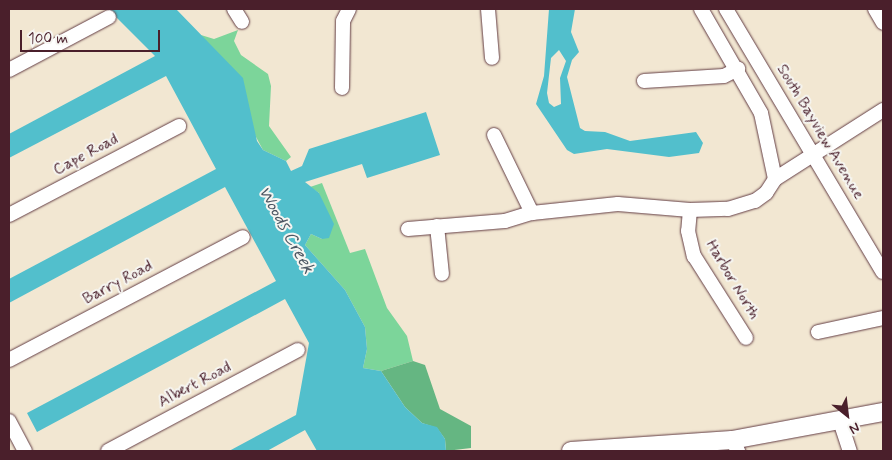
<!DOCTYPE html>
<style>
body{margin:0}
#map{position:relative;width:892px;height:460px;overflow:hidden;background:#f2e7d2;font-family:Mynerve,sans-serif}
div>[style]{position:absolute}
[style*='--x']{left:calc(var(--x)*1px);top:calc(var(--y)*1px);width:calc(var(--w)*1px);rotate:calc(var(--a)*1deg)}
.green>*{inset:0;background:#7cd59a}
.forest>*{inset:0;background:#65b682}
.water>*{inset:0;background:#52bfcc}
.roads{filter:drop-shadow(0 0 1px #633d44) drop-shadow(0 0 1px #633d44)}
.minor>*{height:14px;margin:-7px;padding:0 7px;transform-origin:7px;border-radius:7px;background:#fff}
.major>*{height:18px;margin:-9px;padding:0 9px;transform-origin:9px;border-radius:9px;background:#fff}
span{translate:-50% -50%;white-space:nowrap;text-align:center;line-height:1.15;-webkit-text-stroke:4px #f6f6f2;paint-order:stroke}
.street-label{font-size:16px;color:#4a1f2b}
.water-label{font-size:18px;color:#4d5763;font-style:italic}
.frame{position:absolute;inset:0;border:10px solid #4a1f2b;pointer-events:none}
.north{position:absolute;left:822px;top:390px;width:50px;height:50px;-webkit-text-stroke:4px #f6f6f2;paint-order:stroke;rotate:151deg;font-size:14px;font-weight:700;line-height:20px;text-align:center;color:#4a1f2b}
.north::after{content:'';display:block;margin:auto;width:18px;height:22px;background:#4a1f2b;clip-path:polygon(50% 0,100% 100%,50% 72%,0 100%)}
.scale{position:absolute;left:20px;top:30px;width:140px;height:22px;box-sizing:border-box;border:2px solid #4a1f2b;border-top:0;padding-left:6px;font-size:15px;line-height:18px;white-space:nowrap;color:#4a1f2b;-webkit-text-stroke:4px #f6f6f2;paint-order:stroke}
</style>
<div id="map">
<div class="green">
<div style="clip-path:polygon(238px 30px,234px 41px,241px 55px,268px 74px,271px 86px,269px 126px,291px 157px,286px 161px,263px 150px,201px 35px,214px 39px)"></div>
<div style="clip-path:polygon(322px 183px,350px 253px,365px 249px,387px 308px,407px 336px,413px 361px,381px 371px,363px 368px,367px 349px,365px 327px,345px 290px,305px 245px,311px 234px,322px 239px,319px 193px,310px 187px)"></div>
</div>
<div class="forest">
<div style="clip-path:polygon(413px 361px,425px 365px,440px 409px,471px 426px,471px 448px,446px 451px,445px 439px,437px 428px,422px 423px,405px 407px,381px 371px)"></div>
</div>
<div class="water">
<div style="clip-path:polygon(108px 9px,176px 9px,243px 78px,257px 141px,263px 150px,286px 161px,291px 171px,302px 166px,309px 149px,426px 112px,440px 155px,367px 178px,362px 164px,305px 182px,319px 193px,334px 224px,329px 238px,322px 239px,311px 234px,305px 245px,345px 290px,365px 327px,367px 349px,363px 368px,381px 371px,405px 407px,422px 423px,437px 427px,445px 439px,446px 451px,317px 451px,305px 430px,267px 451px,229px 451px,296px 415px,309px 343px,285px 299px,37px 432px,27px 413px,276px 281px,225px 187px,9px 303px,9px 279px,216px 169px,166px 76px,9px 158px,9px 134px,155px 56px)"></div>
<div style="clip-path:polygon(evenodd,549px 9px,575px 9px,571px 32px,579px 52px,572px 60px,567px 77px,580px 128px,585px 131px,605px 132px,630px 141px,696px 132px,703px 143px,699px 153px,669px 157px,607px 149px,574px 154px,567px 150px,536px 104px,544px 76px,549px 9px,559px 50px,566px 61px,560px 78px,561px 104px,554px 107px,549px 103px,547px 93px,551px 58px,559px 50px)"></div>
</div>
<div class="roads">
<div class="minor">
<div style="--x:234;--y:9;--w:15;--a:58"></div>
<div style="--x:488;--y:9;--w:49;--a:85.3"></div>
<div style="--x:701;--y:9;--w:120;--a:60"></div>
<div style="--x:761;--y:113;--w:67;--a:78"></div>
<div style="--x:726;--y:9;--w:306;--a:59.2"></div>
<div style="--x:875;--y:9;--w:16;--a:60"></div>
<div style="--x:9;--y:70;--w:113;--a:-27.9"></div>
<div style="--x:644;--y:81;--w:80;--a:-3.6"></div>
<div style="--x:724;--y:76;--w:16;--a:-27"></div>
<div style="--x:342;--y:88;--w:67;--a:-89.1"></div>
<div style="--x:343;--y:21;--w:13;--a:-63"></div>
<div style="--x:494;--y:135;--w:87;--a:64"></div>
<div style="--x:532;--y:213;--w:86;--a:-6"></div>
<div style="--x:618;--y:204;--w:72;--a:4.8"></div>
<div style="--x:690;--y:210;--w:38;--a:-2"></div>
<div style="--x:728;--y:209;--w:28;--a:-17"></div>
<div style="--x:755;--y:201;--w:14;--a:-36"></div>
<div style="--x:766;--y:193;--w:17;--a:-57"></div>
<div style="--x:775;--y:179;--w:128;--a:-32.6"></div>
<div style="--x:690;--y:210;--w:21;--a:95"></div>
<div style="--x:688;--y:231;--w:26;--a:77"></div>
<div style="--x:694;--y:256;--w:97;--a:57.6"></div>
<div style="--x:9;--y:215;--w:192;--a:-27.6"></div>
<div style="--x:437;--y:226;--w:48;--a:84.1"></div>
<div style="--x:408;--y:229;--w:97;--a:-4.7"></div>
<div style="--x:505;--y:221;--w:28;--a:-17"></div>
<div style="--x:818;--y:332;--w:66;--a:-12.2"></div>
<div style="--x:9;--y:360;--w:264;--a:-27.7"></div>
<div style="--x:9;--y:421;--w:34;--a:62"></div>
<div style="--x:840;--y:421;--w:32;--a:72"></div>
<div style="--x:732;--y:440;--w:13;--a:61"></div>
<div style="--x:108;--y:451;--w:215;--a:-28"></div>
</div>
<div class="major">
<div style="--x:571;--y:451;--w:161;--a:-3.9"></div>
<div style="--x:732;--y:440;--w:154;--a:-10.5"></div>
</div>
</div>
<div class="street-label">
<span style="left:820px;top:132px;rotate:59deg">South Bayview Avenue</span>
<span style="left:86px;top:155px;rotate:-28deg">Cape Road</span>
<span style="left:732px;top:280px;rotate:59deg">Harbor North</span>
<span style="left:118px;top:283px;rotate:-28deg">Barry Road</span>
<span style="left:195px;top:385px;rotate:-28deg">Albert Road</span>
</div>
<div class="water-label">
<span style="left:286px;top:230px;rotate:61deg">Woods Creek</span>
</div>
<div class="frame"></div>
<div class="north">N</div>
<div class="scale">100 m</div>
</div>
